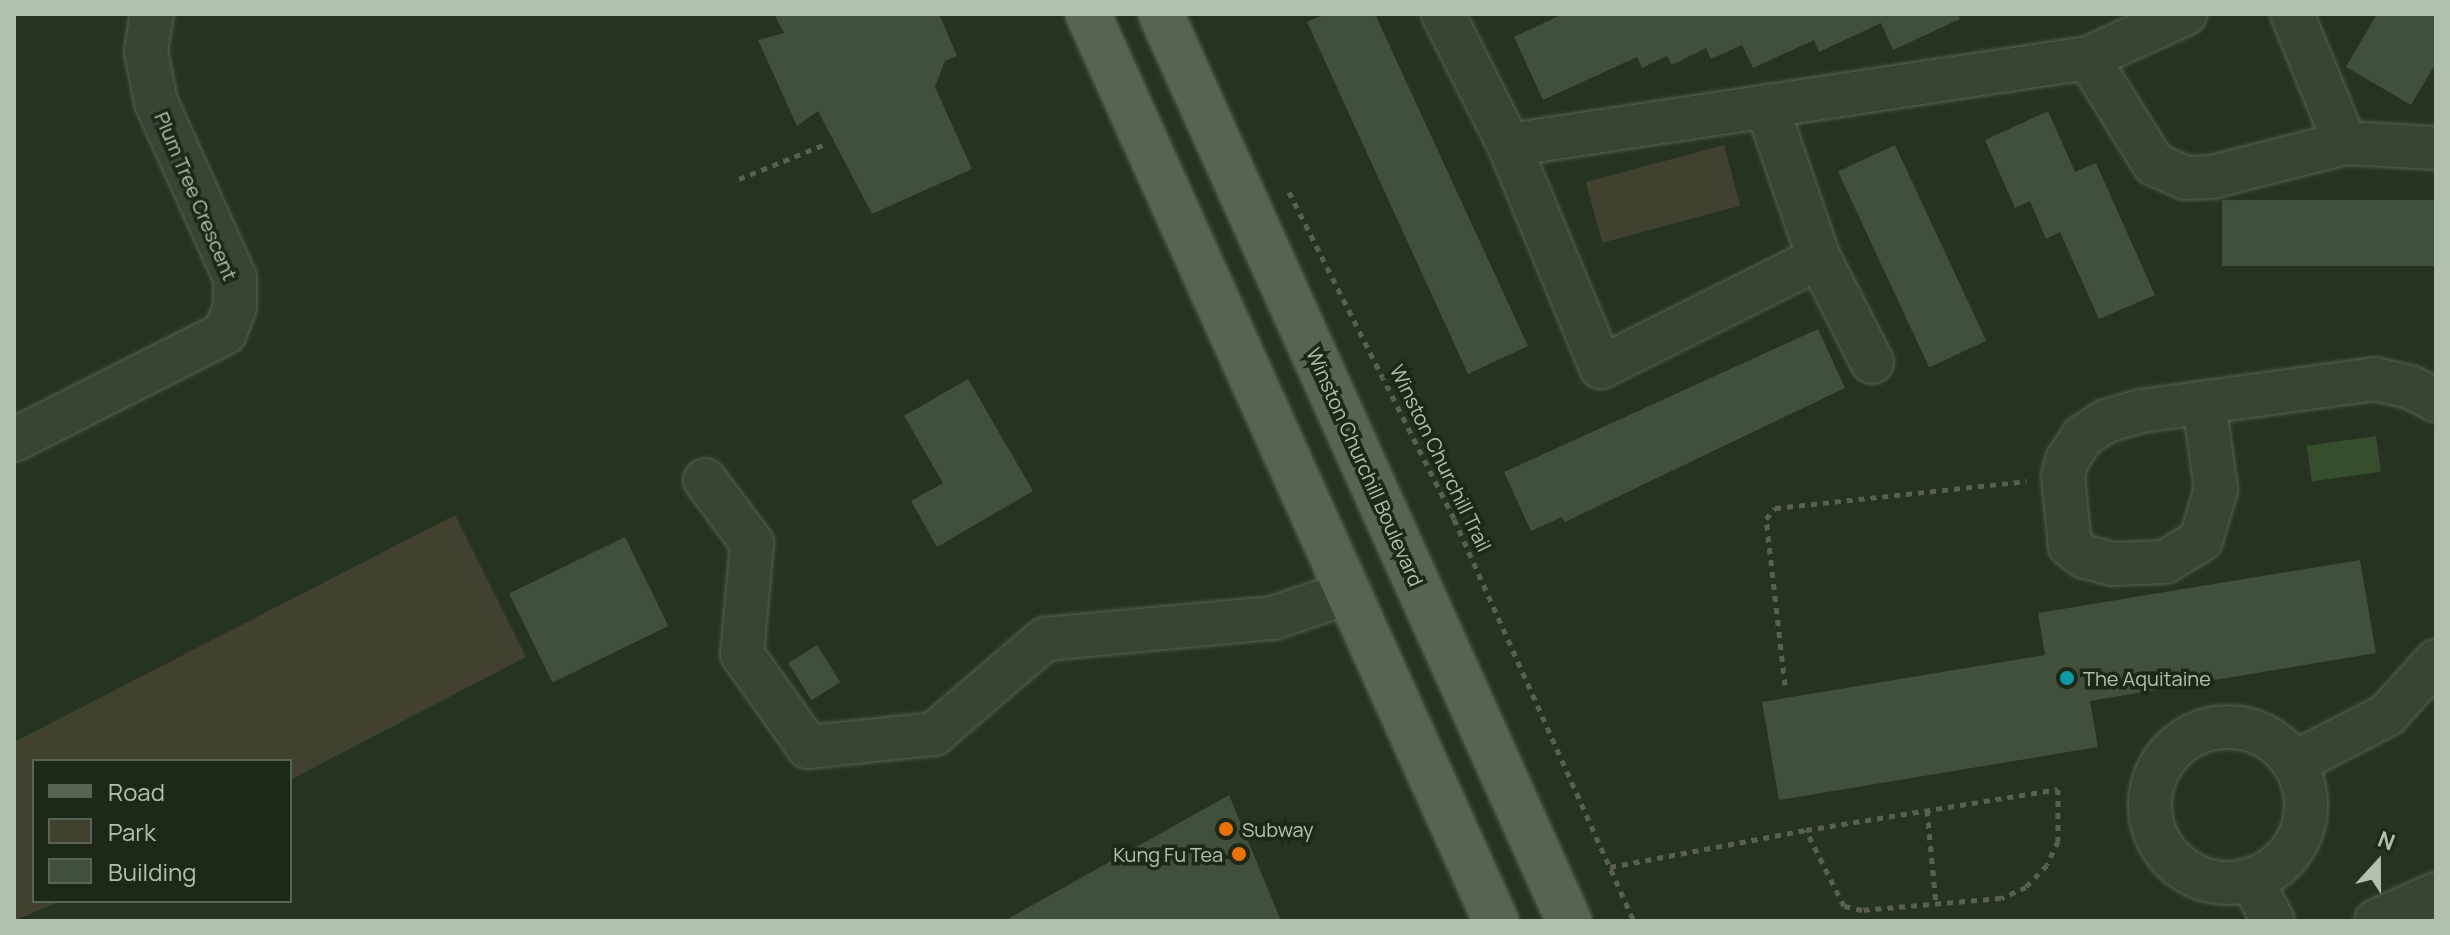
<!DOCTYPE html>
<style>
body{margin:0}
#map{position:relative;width:2450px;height:935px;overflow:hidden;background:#263320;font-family:Manrope,sans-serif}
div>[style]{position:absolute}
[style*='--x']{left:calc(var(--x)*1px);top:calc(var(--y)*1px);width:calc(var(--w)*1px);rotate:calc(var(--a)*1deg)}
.green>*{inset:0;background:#424130;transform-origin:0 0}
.water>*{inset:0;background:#364e2d;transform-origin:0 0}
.building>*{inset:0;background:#40503a;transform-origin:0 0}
.path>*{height:5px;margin-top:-2.5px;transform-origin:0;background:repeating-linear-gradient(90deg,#5a604d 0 6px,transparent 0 12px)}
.roads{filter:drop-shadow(0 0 2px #556251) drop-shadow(0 0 2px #556251)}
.minor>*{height:42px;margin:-21px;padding:0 21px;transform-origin:21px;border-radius:21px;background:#384434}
.minor>.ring{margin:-21px;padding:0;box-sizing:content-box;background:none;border:42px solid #384434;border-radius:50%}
.major>*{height:44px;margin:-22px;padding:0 22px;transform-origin:22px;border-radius:22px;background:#576451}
.dots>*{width:22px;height:22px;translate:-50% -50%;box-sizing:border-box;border:4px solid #1d2819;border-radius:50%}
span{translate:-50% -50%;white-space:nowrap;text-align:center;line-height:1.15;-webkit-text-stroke:7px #1d2819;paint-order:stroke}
.street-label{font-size:20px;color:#b2c1ad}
.poi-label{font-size:20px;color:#b2c1ad}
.left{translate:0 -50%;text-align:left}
.right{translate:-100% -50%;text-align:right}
.frame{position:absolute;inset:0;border:16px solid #b2c1ad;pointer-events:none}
.legend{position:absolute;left:32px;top:759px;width:260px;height:144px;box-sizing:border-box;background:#1d2819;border:2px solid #596554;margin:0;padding:10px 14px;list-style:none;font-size:24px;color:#b2c1ad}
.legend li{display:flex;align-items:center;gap:16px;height:40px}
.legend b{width:40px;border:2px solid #596554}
.north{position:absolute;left:2338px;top:823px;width:80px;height:80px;-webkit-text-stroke:6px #1d2819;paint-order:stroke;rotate:21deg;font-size:22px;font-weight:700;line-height:32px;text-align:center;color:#b2c1ad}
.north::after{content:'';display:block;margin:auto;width:28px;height:36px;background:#b2c1ad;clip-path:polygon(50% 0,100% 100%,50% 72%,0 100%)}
</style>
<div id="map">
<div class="green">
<div style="left:1724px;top:145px;width:63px;height:143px;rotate:75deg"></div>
<div style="clip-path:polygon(455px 515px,526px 657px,290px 780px,290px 761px,34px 761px,34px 901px,60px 901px,14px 921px,14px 742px)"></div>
</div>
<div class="water">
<div style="left:2376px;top:436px;width:36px;height:70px;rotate:82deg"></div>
</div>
<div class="building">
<div style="clip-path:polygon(774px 14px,939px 14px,957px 56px,945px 61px,935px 87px,972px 169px,872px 214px,818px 111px,797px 126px,758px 40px,784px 33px)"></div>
<div style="clip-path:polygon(1325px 14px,1375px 14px,1528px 346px,1468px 374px,1307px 22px)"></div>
<div style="clip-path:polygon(1563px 14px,1958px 14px,1960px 19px,1893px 50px,1881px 23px,1819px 52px,1814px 40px,1753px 68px,1742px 45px,1711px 59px,1706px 48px,1672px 65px,1667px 56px,1642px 68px,1637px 57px,1543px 100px,1514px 37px)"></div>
<div style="clip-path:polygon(2377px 14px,2436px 14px,2436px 63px,2411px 105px,2346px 67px)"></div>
<div style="clip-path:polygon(2048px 111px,2075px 172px,2096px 163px,2155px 295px,2099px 319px,2060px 232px,2046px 239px,2030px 201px,2015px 208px,1985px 140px)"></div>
<div style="left:1895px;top:145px;width:216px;height:63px;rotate:65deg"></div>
<div style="left:2436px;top:200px;width:66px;height:214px;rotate:90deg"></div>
<div style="clip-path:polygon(1818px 329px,1845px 388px,1565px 522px,1562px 517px,1531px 531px,1504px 472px)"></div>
<div style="clip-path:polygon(968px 379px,1033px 491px,937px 547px,911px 501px,943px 483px,904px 416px)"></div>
<div style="left:625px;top:537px;width:99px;height:129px;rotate:64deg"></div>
<div style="clip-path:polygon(2360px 560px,2376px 653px,2090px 701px,2098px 747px,1779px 800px,1762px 702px,2045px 655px,2038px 613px)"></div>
<div style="left:817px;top:645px;width:44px;height:34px;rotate:58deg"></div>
<div style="clip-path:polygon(1229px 795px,1281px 921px,1004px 921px)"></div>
</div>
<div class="path">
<div style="--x:739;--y:179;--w:96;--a:-22"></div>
<div style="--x:1289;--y:192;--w:366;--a:63.2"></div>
<div style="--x:1454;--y:519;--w:440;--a:65.9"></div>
<div style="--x:1785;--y:685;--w:167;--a:-96.5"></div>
<div style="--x:1766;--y:519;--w:14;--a:-51"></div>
<div style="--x:1775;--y:508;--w:253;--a:-6.1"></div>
<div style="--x:1927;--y:810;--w:94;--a:84.5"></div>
<div style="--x:1610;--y:867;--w:199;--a:-10.7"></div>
<div style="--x:1806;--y:830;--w:255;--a:-9.2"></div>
<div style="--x:2058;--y:789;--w:52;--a:90"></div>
<div style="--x:2058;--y:841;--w:26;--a:115"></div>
<div style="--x:2047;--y:865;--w:30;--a:134"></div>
<div style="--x:2026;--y:887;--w:27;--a:156"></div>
<div style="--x:2001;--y:898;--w:140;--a:175.1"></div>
<div style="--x:1862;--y:910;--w:18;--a:-167"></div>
<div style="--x:1844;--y:906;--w:85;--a:-116.6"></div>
</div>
<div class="roads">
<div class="minor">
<div style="--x:1443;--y:14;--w:147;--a:63.3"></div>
<div style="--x:2292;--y:14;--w:139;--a:67.7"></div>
<div style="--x:2345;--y:143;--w:91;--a:3.1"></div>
<div style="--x:2088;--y:58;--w:125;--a:58.1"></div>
<div style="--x:2154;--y:164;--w:34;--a:24"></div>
<div style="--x:2185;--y:178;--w:27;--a:-2"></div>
<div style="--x:2212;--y:177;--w:137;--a:-14.3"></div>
<div style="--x:1768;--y:110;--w:157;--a:71"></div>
<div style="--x:1872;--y:362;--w:117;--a:-117"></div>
<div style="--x:1819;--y:258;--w:244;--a:153.4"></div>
<div style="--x:1601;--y:367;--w:240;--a:-112.5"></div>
<div style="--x:1509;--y:145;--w:585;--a:-8.55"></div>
<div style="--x:2088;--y:58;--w:107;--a:-24.4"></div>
<div style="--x:2204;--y:404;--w:86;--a:82"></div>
<div style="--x:2216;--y:489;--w:53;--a:106.4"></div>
<div style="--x:2201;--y:540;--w:42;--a:148.6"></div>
<div style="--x:2165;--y:562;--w:52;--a:177.8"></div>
<div style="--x:2113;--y:564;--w:29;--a:-166"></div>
<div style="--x:2085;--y:557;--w:19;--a:-144"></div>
<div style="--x:2070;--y:546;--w:69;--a:-95.8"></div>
<div style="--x:2063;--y:477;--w:17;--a:-77"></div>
<div style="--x:2067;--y:460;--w:29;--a:-56"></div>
<div style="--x:2083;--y:436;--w:27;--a:-33"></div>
<div style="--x:2106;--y:421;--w:36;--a:-16"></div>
<div style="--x:2141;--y:411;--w:236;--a:-7.8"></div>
<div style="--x:2375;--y:379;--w:36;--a:13"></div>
<div style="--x:2410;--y:387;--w:29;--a:27"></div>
<div style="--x:14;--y:440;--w:237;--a:-26.9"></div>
<div style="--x:225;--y:333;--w:28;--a:-69"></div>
<div style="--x:235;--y:307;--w:29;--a:-90"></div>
<div style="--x:235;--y:278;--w:193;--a:-114.2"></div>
<div style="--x:156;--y:102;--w:52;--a:-101.1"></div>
<div style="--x:146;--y:51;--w:37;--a:-81"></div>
<div style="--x:705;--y:480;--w:79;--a:53.3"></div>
<div style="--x:752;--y:543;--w:111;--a:95.1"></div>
<div style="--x:742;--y:654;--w:114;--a:54.6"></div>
<div style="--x:808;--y:747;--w:127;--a:-5.9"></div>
<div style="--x:934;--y:734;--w:146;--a:-40.6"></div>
<div style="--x:1045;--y:639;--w:229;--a:-5.3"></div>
<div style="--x:1273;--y:618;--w:81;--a:-18.7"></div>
<div class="ring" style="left:2150px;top:727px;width:114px;height:114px"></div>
<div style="--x:2294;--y:763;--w:105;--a:-27.3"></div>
<div style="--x:2387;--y:715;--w:73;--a:-47.8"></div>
<div style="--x:2251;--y:879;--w:47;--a:62.4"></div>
<div style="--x:2376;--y:921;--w:66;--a:-24.2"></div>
</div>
<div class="major">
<div style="--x:1088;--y:14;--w:995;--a:65.78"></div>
<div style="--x:1161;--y:14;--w:995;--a:65.78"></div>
</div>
</div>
<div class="dots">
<div style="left:2067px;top:678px;background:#0f9aa8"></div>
<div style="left:1226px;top:829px;background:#e8710a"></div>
<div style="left:1239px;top:854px;background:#e8710a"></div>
</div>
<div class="street-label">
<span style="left:196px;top:196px;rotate:67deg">Plum Tree Crescent</span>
<span style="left:1441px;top:458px;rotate:64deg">Winston Churchill Trail</span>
<span style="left:1365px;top:467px;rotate:66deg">Winston Churchill Boulevard</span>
</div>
<div class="poi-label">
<span class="left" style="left:2083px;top:678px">The Aquitaine</span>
<span class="left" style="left:1242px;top:829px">Subway</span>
<span class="right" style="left:1223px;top:854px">Kung Fu Tea</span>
</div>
<div class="frame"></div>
<ul class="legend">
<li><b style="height:10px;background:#576451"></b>Road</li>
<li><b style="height:22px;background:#424130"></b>Park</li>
<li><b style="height:22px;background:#40503a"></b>Building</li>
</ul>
<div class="north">N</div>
</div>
